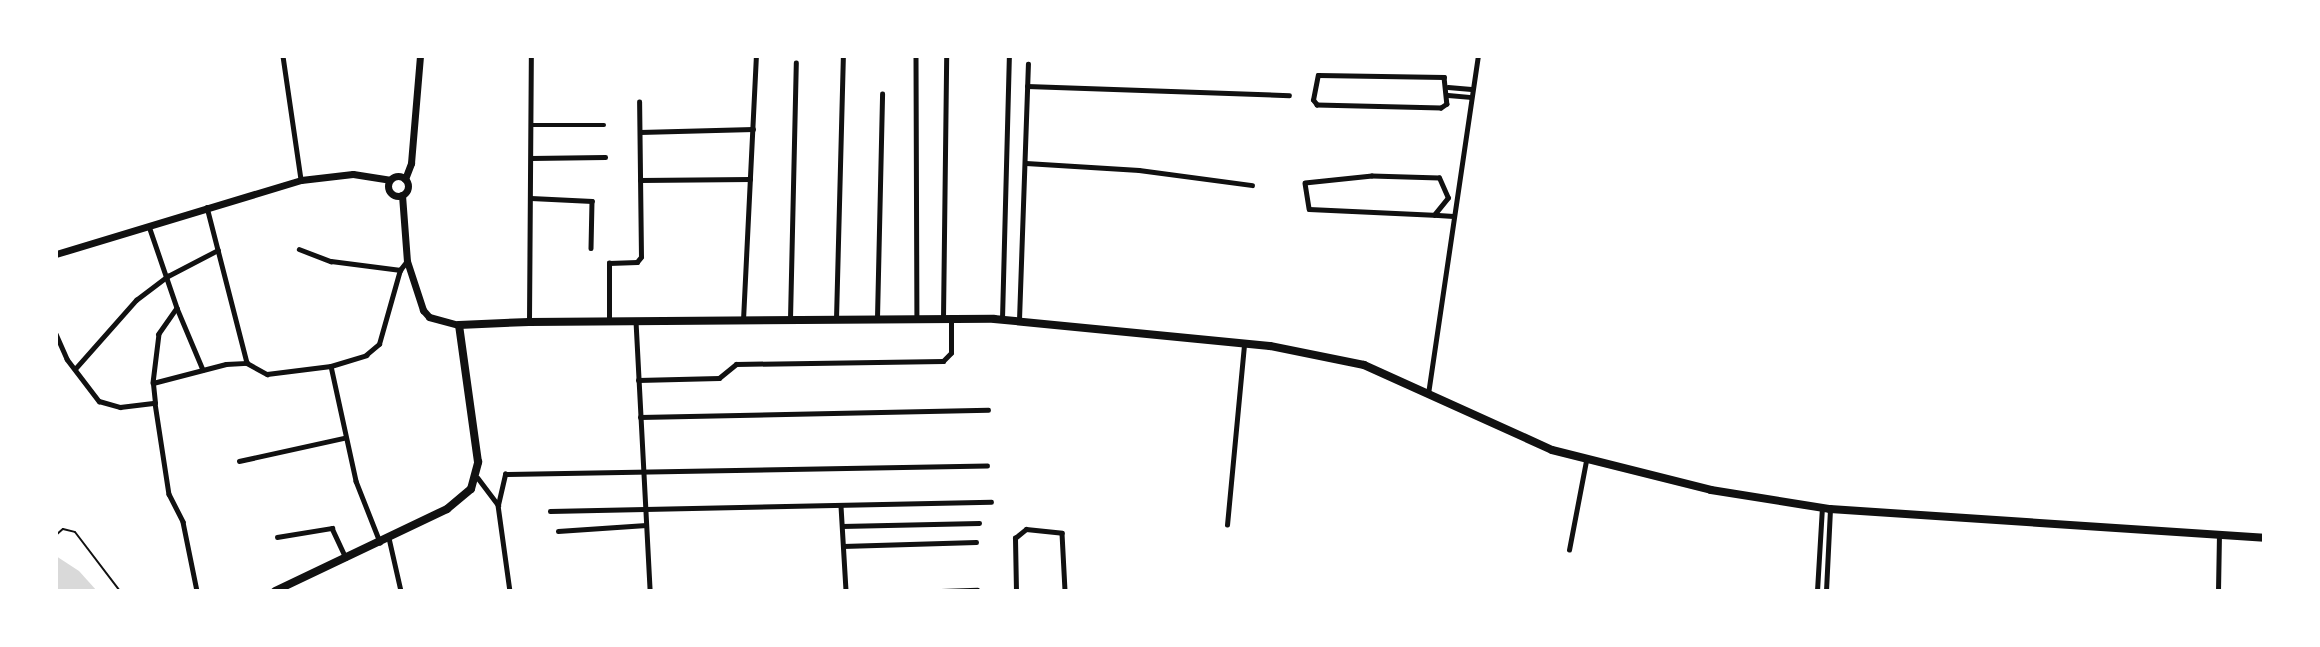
<!DOCTYPE html>
<style>
body{margin:0}
#map{position:relative;width:2320px;height:647px;overflow:hidden;background:#fff;font-family:"Crimson Pro",serif}
div>[style]{position:absolute}
[style*='--x']{left:calc(var(--x)*1px);top:calc(var(--y)*1px);width:calc(var(--w)*1px);rotate:calc(var(--a)*1deg)}
.water>*{inset:0;background:#d9d9d9}
.path>*{height:2px;margin:-1px;padding:0 1px;transform-origin:1px;border-radius:1px;background:#111}
.minor>*{height:4.5px;margin:-2.25px;padding:0 2.25px;transform-origin:2.25px;border-radius:2.25px;background:#111}
.secondary>*{height:7px;margin:-3.5px;padding:0 3.5px;transform-origin:3.5px;border-radius:3.5px;background:#111}
.secondary>.ring{margin:-3.5px;padding:0;box-sizing:content-box;background:none;border:7px solid #111;border-radius:50%}
.primary>*{height:8px;margin:-4px;padding:0 4px;transform-origin:4px;border-radius:4px;background:#111}
span{translate:-50% -50%;white-space:nowrap;text-align:center;line-height:1.15;-webkit-text-stroke:5px #fff;paint-order:stroke}
.frame{position:absolute;inset:0;border:58px solid #fff;pointer-events:none}
</style>
<div id="map">
<div class="water">
<div style="clip-path:polygon(56px 556px,79px 571px,97px 591px,56px 591px)"></div>
</div>
<div class="path">
<div style="--x:56;--y:535;--w:9;--a:-41"></div>
<div style="--x:63;--y:529;--w:12;--a:14"></div>
<div style="--x:75;--y:532;--w:74;--a:52.7"></div>
</div>
<div class="minor">
<div style="--x:283;--y:56;--w:124;--a:81.7"></div>
<div style="--x:916;--y:56;--w:262;--a:89.8"></div>
<div style="--x:1318;--y:75;--w:126;--a:0.9"></div>
<div style="--x:1444;--y:77;--w:27;--a:84"></div>
<div style="--x:1447;--y:104;--w:7;--a:146"></div>
<div style="--x:1441;--y:108;--w:124;--a:-178.6"></div>
<div style="--x:1317;--y:105;--w:6;--a:-129"></div>
<div style="--x:1313;--y:100;--w:25;--a:-79"></div>
<div style="--x:1027;--y:86;--w:262;--a:2"></div>
<div style="--x:1448;--y:87;--w:23;--a:5"></div>
<div style="--x:1448;--y:95;--w:21;--a:5"></div>
<div style="--x:531;--y:125;--w:73;--a:0"></div>
<div style="--x:640;--y:132;--w:113;--a:-1.5"></div>
<div style="--x:531;--y:158;--w:74;--a:-0.8"></div>
<div style="--x:1026;--y:163;--w:113;--a:3.5"></div>
<div style="--x:1139;--y:170;--w:114;--a:7.6"></div>
<div style="--x:640;--y:180;--w:110;--a:-0.5"></div>
<div style="--x:531;--y:198;--w:61;--a:2.8"></div>
<div style="--x:592;--y:201;--w:47;--a:91.2"></div>
<div style="--x:207;--y:207;--w:161;--a:75.6"></div>
<div style="--x:1434;--y:215;--w:22;--a:-51"></div>
<div style="--x:1448;--y:198;--w:22;--a:-114"></div>
<div style="--x:1439;--y:178;--w:67;--a:-178.3"></div>
<div style="--x:1372;--y:176;--w:67;--a:174"></div>
<div style="--x:1305;--y:183;--w:26;--a:81"></div>
<div style="--x:1309;--y:209;--w:129;--a:2.7"></div>
<div style="--x:1438;--y:215;--w:15;--a:4"></div>
<div style="--x:149;--y:226;--w:87;--a:71.1"></div>
<div style="--x:177;--y:308;--w:32;--a:125"></div>
<div style="--x:159;--y:334;--w:49;--a:97"></div>
<div style="--x:299;--y:249;--w:34;--a:21"></div>
<div style="--x:331;--y:261;--w:70;--a:7.4"></div>
<div style="--x:177;--y:308;--w:67;--a:67.2"></div>
<div style="--x:877;--y:318;--w:224;--a:-88.7"></div>
<div style="--x:943;--y:318;--w:262;--a:-89.3"></div>
<div style="--x:790;--y:319;--w:256;--a:-88.7"></div>
<div style="--x:836;--y:319;--w:263;--a:-88.5"></div>
<div style="--x:1002;--y:319;--w:263;--a:-88.5"></div>
<div style="--x:743;--y:320;--w:264;--a:-87.2"></div>
<div style="--x:1019;--y:320;--w:256;--a:-88"></div>
<div style="--x:529;--y:321;--w:265;--a:-89.6"></div>
<div style="--x:609;--y:321;--w:58;--a:-90"></div>
<div style="--x:609;--y:263;--w:28;--a:-2"></div>
<div style="--x:637;--y:262;--w:6;--a:-51"></div>
<div style="--x:641;--y:257;--w:155;--a:-90.7"></div>
<div style="--x:636;--y:321;--w:270;--a:87"></div>
<div style="--x:56;--y:334;--w:27;--a:66"></div>
<div style="--x:67;--y:359;--w:53;--a:52.7"></div>
<div style="--x:99;--y:401;--w:22;--a:16"></div>
<div style="--x:120;--y:407;--w:35;--a:-7"></div>
<div style="--x:155;--y:403;--w:92;--a:81.3"></div>
<div style="--x:169;--y:494;--w:31;--a:63"></div>
<div style="--x:183;--y:522;--w:70;--a:78.5"></div>
<div style="--x:331;--y:366;--w:37;--a:-17"></div>
<div style="--x:366;--y:355;--w:17;--a:-40"></div>
<div style="--x:379;--y:344;--w:77;--a:-74.2"></div>
<div style="--x:400;--y:270;--w:11;--a:-52"></div>
<div style="--x:75;--y:369;--w:92;--a:-48.5"></div>
<div style="--x:136;--y:300;--w:40;--a:-37"></div>
<div style="--x:168;--y:276;--w:56;--a:-27.5"></div>
<div style="--x:638;--y:380;--w:81;--a:-1.4"></div>
<div style="--x:719;--y:378;--w:22;--a:-39"></div>
<div style="--x:736;--y:364;--w:207;--a:-0.8"></div>
<div style="--x:943;--y:361;--w:11;--a:-45"></div>
<div style="--x:951;--y:353;--w:35;--a:-90"></div>
<div style="--x:1428;--y:394;--w:342;--a:-81.6"></div>
<div style="--x:155;--y:403;--w:20;--a:-96"></div>
<div style="--x:153;--y:383;--w:75;--a:-14.6"></div>
<div style="--x:226;--y:364;--w:21;--a:-3"></div>
<div style="--x:247;--y:363;--w:23;--a:29"></div>
<div style="--x:267;--y:374;--w:64;--a:-7.1"></div>
<div style="--x:331;--y:366;--w:118;--a:77.7"></div>
<div style="--x:356;--y:481;--w:66;--a:68.5"></div>
<div style="--x:640;--y:417;--w:348;--a:-1.2"></div>
<div style="--x:239;--y:461;--w:107;--a:-12.4"></div>
<div style="--x:478;--y:478;--w:34;--a:53"></div>
<div style="--x:498;--y:505;--w:87;--a:82.1"></div>
<div style="--x:498;--y:505;--w:32;--a:-77"></div>
<div style="--x:505;--y:474;--w:482;--a:-1"></div>
<div style="--x:841;--y:506;--w:85;--a:86.6"></div>
<div style="--x:550;--y:511;--w:441;--a:-1.2"></div>
<div style="--x:1227;--y:525;--w:182;--a:-84.6"></div>
<div style="--x:842;--y:526;--w:137;--a:-1.3"></div>
<div style="--x:558;--y:531;--w:88;--a:-3.9"></div>
<div style="--x:277;--y:537;--w:56;--a:-9.3"></div>
<div style="--x:332;--y:528;--w:33;--a:65"></div>
<div style="--x:389;--y:538;--w:54;--a:77.2"></div>
<div style="--x:843;--y:546;--w:133;--a:-1.7"></div>
<div style="--x:1569;--y:550;--w:91;--a:-79.2"></div>
<div style="--x:941;--y:591;--w:36;--a:-2"></div>
<div style="--x:1016;--y:591;--w:53;--a:-91.1"></div>
<div style="--x:1015;--y:538;--w:14;--a:-39"></div>
<div style="--x:1026;--y:529;--w:36;--a:6"></div>
<div style="--x:1062;--y:533;--w:58;--a:87"></div>
<div style="--x:1817;--y:591;--w:83;--a:-86.6"></div>
<div style="--x:1826;--y:591;--w:81;--a:-87.2"></div>
<div style="--x:2218;--y:591;--w:55;--a:-89"></div>
</div>
<div class="secondary">
<div class="ring" style="left:388px;top:176px;width:13px;height:13px"></div>
<div style="--x:405;--y:179;--w:17;--a:-69"></div>
<div style="--x:411;--y:163;--w:107;--a:-85.2"></div>
<div style="--x:402;--y:195;--w:66;--a:85.7"></div>
<div style="--x:407;--y:261;--w:52;--a:71.9"></div>
<div style="--x:423;--y:310;--w:9;--a:49"></div>
<div style="--x:429;--y:317;--w:31;--a:15"></div>
<div style="--x:56;--y:254;--w:256;--a:-16.8"></div>
<div style="--x:301;--y:180;--w:52;--a:-6.6"></div>
<div style="--x:353;--y:174;--w:37;--a:9"></div>
</div>
<div class="primary">
<div style="--x:275;--y:591;--w:191;--a:-25.5"></div>
<div style="--x:447;--y:509;--w:31;--a:-40"></div>
<div style="--x:471;--y:489;--w:28;--a:-75"></div>
<div style="--x:478;--y:462;--w:138;--a:-97.9"></div>
<div style="--x:459;--y:325;--w:70;--a:-2.5"></div>
<div style="--x:529;--y:322;--w:465;--a:-0.4"></div>
<div style="--x:994;--y:319;--w:277;--a:5.6"></div>
<div style="--x:1270;--y:346;--w:96;--a:11.4"></div>
<div style="--x:1364;--y:365;--w:206;--a:24.3"></div>
<div style="--x:1552;--y:450;--w:164;--a:14.1"></div>
<div style="--x:1711;--y:490;--w:121;--a:9.1"></div>
<div style="--x:1830;--y:509;--w:435;--a:3.8"></div>
</div>
<div class="frame"></div>
</div>
